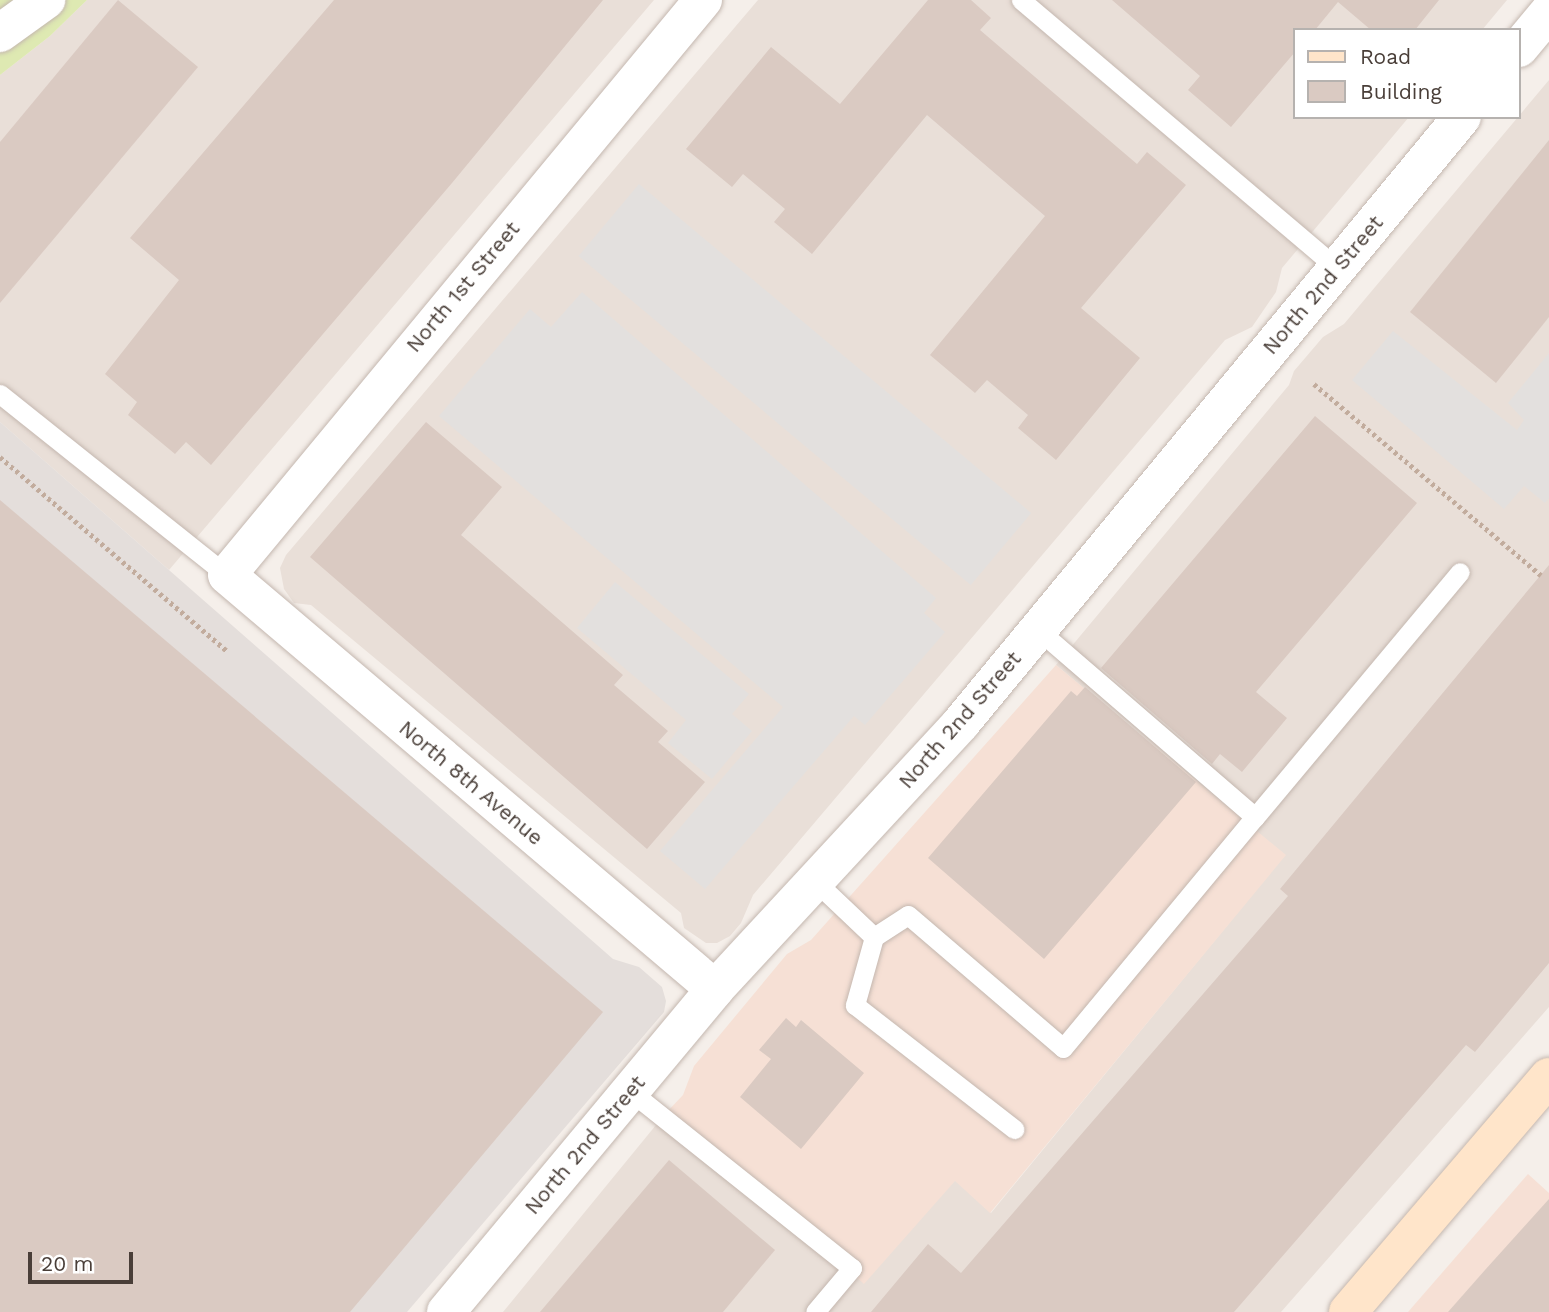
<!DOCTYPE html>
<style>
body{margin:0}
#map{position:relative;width:1549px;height:1312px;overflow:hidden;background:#f5efea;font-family:"Work Sans",sans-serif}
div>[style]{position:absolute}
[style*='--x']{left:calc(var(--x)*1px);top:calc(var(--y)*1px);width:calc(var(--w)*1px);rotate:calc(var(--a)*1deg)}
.residential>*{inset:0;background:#e9dfd8}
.commercial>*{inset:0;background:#f6e0d5}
.industrial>*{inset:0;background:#e4dedb}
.green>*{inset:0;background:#dee9b2}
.parking>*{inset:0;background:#e3e0de;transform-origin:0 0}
.building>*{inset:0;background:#dacac2}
.path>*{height:4.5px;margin-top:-2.25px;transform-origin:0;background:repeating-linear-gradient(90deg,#c2ac9d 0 3.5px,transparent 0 7px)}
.roads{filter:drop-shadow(0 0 2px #c4b7af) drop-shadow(0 0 2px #c4b7af)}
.service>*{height:19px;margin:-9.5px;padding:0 9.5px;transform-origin:9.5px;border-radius:9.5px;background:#fff}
.minor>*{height:38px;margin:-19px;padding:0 19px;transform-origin:19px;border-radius:19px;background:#fff}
.tertiary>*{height:38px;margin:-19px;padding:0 19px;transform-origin:19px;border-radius:19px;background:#fff}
.secondary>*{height:38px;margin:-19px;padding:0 19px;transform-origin:19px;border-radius:19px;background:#ffe5ca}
span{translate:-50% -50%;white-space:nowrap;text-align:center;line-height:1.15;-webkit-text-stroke:5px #fff;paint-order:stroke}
.street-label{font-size:21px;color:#493e38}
.legend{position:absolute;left:1293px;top:28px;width:228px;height:91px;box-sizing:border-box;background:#fff;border:2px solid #b6b2af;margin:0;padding:9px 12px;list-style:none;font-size:21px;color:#493e38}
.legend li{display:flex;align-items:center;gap:14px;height:35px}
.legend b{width:35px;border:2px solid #b6b2af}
.scale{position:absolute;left:28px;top:1252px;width:105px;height:32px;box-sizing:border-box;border:4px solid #493e38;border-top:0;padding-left:9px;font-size:21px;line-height:24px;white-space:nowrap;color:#493e38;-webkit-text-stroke:5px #fff;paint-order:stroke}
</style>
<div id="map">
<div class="residential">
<div style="clip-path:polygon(87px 0,654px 0,169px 570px,0 422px,0 75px,50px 36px)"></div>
<div style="clip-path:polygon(758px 0,1507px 0,1482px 30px,1295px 30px,1295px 117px,1409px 117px,1282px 268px,1276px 292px,1252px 327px,1225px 340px,753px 895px,741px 923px,730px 936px,717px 943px,706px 943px,684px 928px,681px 913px,311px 605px,294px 603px,284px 589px,280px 568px,286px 555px)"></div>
<div style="clip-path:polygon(1549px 80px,1549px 1007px,1281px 1312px,503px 1312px,665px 1114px,955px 1180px,991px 1213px,1285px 855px,1056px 665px,1289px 385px,1294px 371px,1323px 337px,1344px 324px)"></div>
</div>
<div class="commercial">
<div style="clip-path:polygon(1056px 665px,1286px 855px,990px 1213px,955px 1181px,864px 1284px,665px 1114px,683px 1095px,694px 1066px,787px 954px,811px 940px)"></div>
<div style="clip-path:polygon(1528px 1174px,1549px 1193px,1549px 1312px,1408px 1312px)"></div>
</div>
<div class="industrial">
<div style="clip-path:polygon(0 422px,613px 959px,639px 967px,662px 987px,666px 1001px,664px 1012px,407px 1312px,0 1312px)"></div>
</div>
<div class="green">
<div style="clip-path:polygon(0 0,87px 0,50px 36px,0 75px)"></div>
</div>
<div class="parking">
<div style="left:639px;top:184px;width:512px;height:94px;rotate:40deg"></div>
<div style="clip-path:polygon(582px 292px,936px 598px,924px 613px,945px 632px,865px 725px,854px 716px,705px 889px,660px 851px,783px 707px,439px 416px,530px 309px,551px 327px)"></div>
<div style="clip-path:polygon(1393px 331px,1517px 430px,1524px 420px,1508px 403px,1549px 353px,1549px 498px,1545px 503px,1524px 486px,1504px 509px,1352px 380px)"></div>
<div style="clip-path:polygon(615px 582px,749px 694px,732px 714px,752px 731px,712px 779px,668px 743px,686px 720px,577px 628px)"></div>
</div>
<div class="building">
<div style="clip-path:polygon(118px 0,198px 67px,0 303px,0 142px)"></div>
<div style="clip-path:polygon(334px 0,603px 0,452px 183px,211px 465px,186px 442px,175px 454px,128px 415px,137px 402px,105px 374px,179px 280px,130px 238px)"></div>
<div style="clip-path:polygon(928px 0,971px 0,991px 18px,980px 30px,1137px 164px,1147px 152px,1186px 185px,1081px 308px,1140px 358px,1056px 460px,1018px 428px,1028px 415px,987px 380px,975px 393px,930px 355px,1045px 216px,927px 115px,812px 254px,774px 222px,785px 209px,743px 174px,732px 187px,686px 149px,771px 47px,840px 104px)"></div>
<div style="clip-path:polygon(1112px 0,1439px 0,1415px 30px,1371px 30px,1338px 2px,1315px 30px,1295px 30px,1295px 52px,1231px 127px,1188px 90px,1200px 76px)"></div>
<div style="clip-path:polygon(1549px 140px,1549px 317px,1496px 383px,1410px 312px)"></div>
<div style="clip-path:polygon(1315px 416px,1417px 503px,1256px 692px,1287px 718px,1242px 772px,1220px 754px,1212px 764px,1101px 668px)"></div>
<div style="clip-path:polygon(426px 422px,502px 487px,461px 535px,623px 675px,614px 685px,668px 731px,658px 742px,705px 782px,647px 849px,310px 557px)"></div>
<div style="clip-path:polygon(0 500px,603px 1012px,350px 1312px,0 1312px)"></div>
<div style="clip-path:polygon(1549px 565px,1549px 963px,1475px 1052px,1466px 1045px,1234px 1312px,871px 1312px,928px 1244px,961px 1273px,1288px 896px,1280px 889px)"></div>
<div style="clip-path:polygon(1085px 687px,1196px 782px,1044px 959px,928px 858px,1071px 691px,1077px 696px)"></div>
<div style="clip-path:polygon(786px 1018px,796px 1027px,801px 1020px,864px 1073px,801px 1149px,740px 1097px,771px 1059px,759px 1050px)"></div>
<div style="clip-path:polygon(669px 1160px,775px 1250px,723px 1312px,540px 1312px)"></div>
<div style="clip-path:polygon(1549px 1199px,1549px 1312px,1448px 1312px,1485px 1270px)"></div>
</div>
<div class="path">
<div style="--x:1314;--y:384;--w:297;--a:40.1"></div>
<div style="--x:0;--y:457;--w:300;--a:40.5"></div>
</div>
<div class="roads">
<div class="service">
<div style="--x:1021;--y:0;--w:414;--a:40.3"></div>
<div style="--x:0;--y:394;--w:290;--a:38.6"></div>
<div style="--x:1255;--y:817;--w:319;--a:-50.1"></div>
<div style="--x:815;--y:881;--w:81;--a:43.5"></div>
<div style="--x:874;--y:937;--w:40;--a:-32.9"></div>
<div style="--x:908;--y:915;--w:204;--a:40.6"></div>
<div style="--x:1063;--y:1048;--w:300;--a:-50.3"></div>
<div style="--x:1255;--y:817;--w:286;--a:-139.2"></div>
<div style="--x:874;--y:937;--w:71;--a:105.6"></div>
<div style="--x:855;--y:1005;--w:202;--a:37.9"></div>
<div style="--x:630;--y:1091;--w:284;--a:38.6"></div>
<div style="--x:852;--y:1268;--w:57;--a:130.1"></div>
</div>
<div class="minor">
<div style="--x:703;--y:0;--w:746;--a:129.62"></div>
<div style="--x:227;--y:575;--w:640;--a:40.31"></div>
<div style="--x:0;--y:33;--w:57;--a:-35.7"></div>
</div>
<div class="tertiary">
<div style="--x:1519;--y:48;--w:47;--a:-50.2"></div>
<div style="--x:446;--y:1312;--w:420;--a:-50.2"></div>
<div style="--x:715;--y:989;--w:362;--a:-47.2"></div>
<div style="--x:961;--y:723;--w:786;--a:-50.42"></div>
</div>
<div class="secondary">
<div style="--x:1348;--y:1312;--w:309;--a:-49.5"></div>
</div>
</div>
<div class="street-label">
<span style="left:1323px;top:285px;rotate:-50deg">North 2nd Street</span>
<span style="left:463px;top:287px;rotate:-50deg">North 1st Street</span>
<span style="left:960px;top:720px;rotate:-49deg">North 2nd Street</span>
<span style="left:471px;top:783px;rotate:40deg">North 8th Avenue</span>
<span style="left:585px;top:1145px;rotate:-50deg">North 2nd Street</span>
</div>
<ul class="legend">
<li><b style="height:9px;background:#ffe5ca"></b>Road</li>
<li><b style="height:19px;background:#dacac2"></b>Building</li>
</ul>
<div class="scale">20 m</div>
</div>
